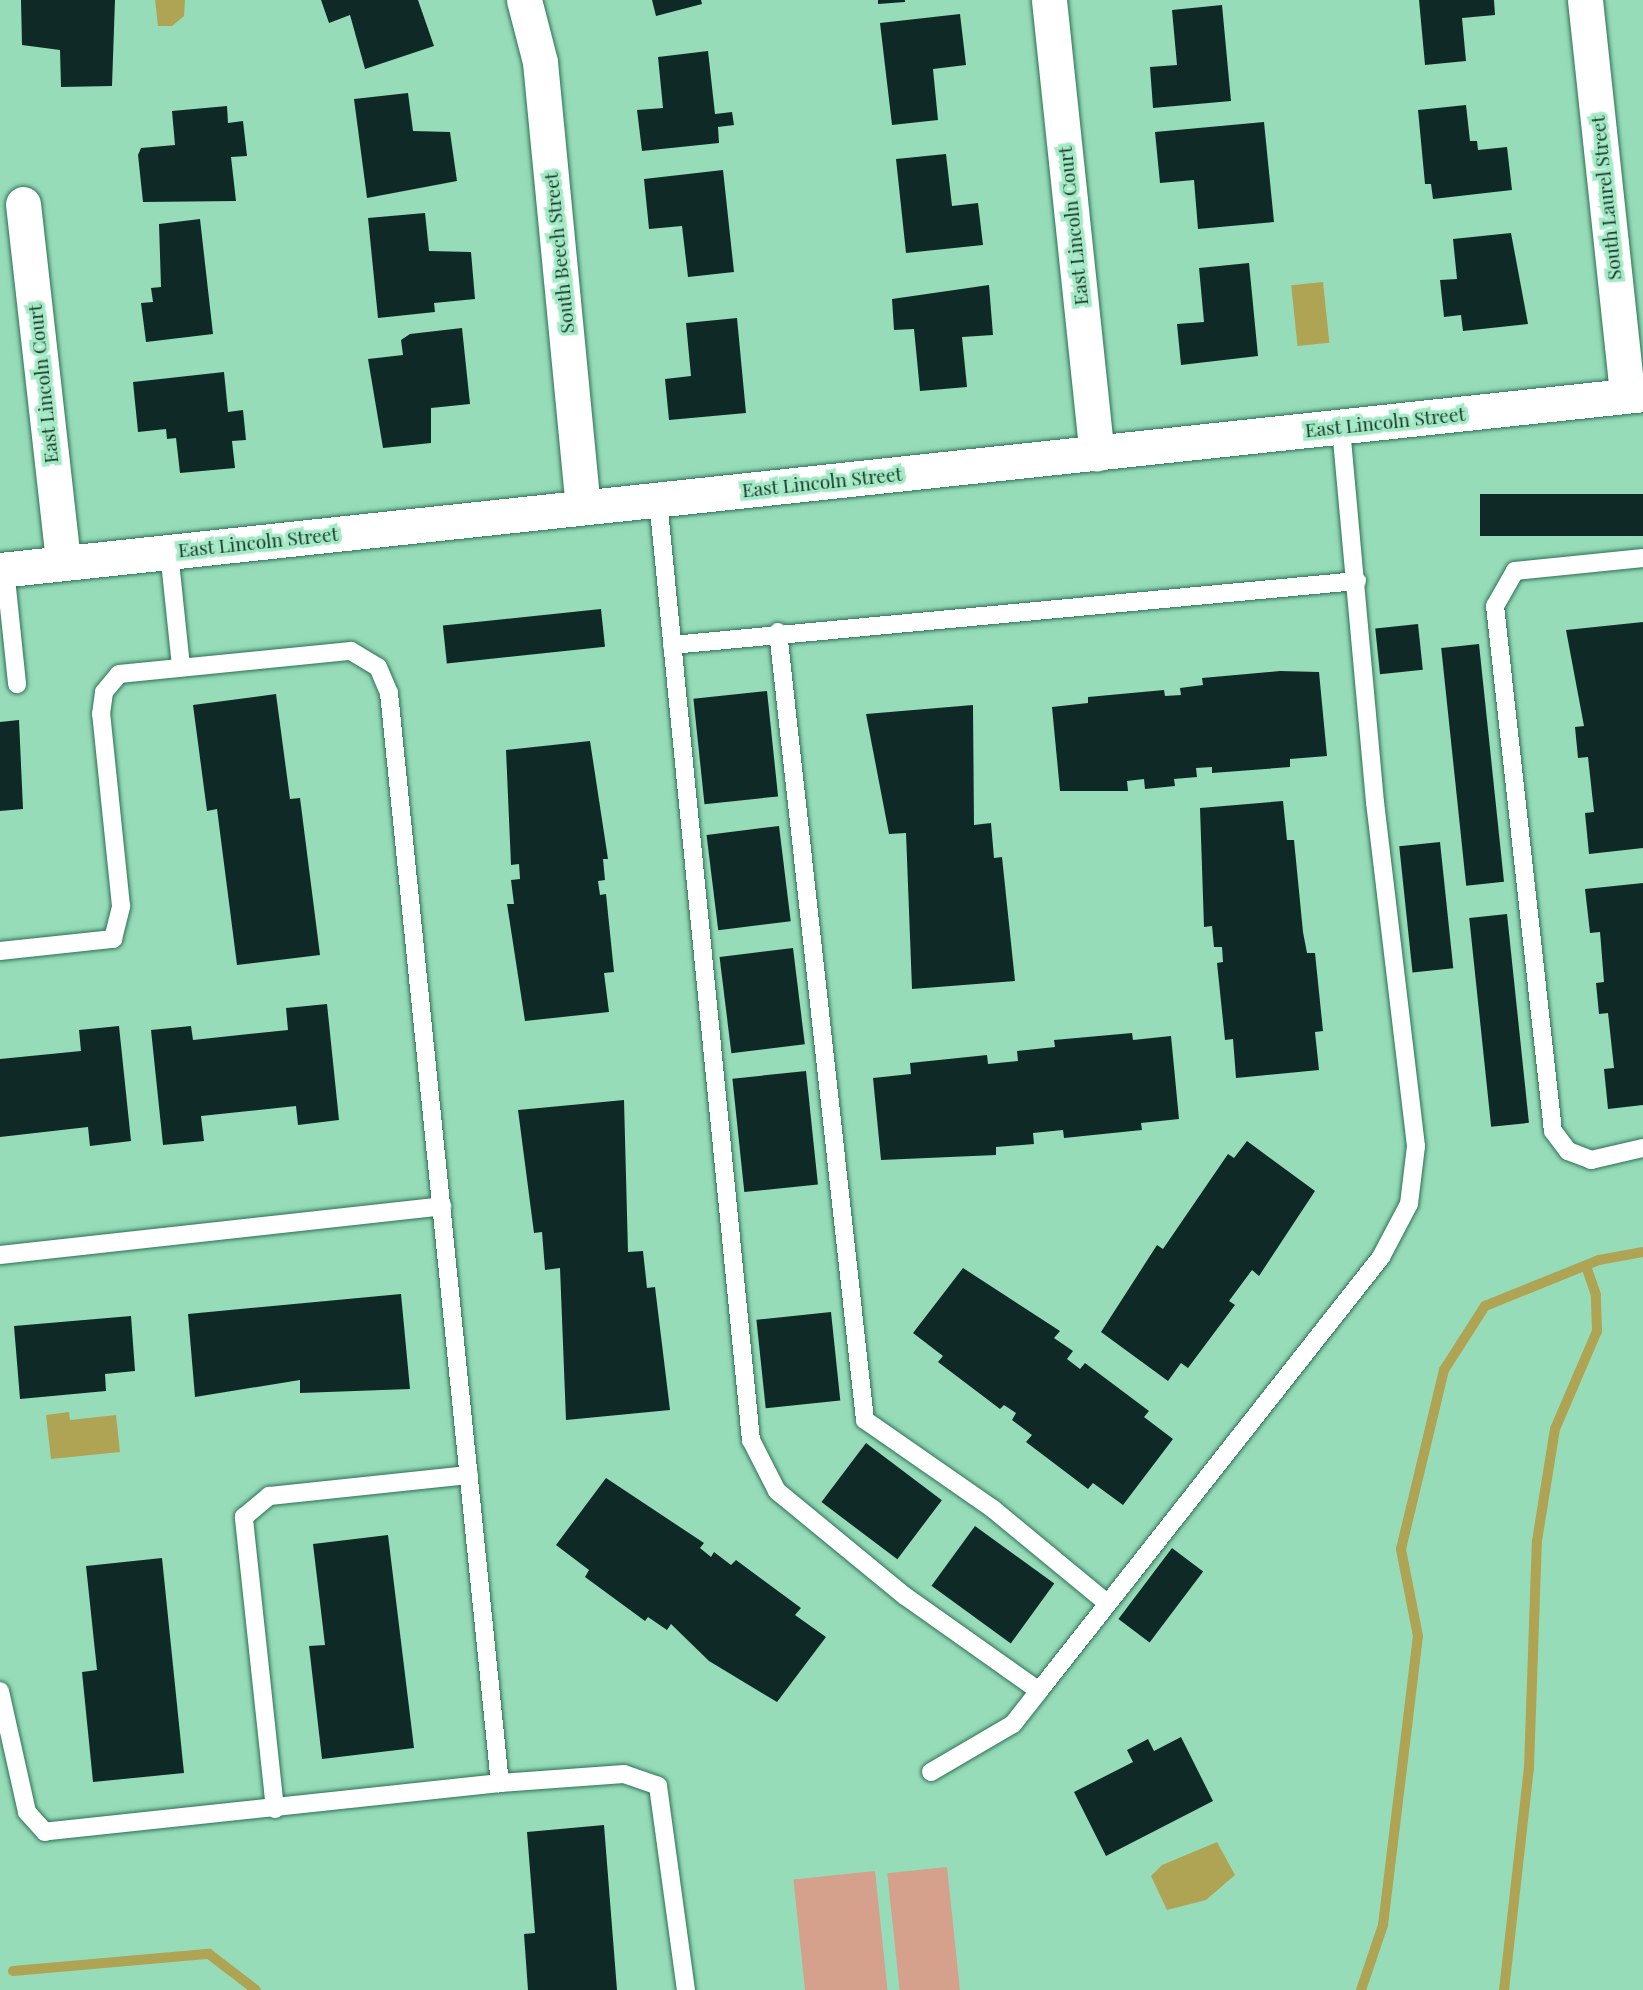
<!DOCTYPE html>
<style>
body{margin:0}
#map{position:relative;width:1643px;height:1990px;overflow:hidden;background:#97dcb9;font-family:"Playfair Display",serif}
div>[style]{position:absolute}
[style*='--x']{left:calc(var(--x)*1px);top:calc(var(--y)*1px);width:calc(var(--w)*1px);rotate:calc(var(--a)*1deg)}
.green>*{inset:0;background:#d5a08c;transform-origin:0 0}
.water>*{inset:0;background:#afa454;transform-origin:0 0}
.stream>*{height:10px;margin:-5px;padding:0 5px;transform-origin:5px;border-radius:5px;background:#afa454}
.building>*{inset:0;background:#0f2a26;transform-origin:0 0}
.roads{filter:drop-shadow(0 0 2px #2c7153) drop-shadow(0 0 2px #2c7153)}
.lane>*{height:18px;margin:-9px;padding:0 9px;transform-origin:9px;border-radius:9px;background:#fff}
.street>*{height:35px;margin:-17.5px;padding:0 17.5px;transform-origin:17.5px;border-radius:17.5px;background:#fff}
span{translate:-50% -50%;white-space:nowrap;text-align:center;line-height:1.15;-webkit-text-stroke:7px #a4eac6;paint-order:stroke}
.street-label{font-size:19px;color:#183427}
</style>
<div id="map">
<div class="green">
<div style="left:947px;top:1867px;width:124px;height:60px;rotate:84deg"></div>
<div style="left:875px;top:1871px;width:120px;height:82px;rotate:84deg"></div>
</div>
<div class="water">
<div style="clip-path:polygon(155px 0,185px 0,184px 16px,172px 26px,158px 26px)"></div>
<div style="left:1323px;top:282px;width:61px;height:32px;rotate:84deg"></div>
<div style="clip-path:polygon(69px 1412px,70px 1420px,116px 1415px,120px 1452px,51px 1459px,46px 1415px)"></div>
<div style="clip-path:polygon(1217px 1842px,1235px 1875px,1206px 1900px,1167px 1910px,1151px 1876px,1162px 1865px)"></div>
</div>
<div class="stream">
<div style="--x:13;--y:1971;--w:197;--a:-5"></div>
<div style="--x:209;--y:1954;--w:59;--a:37.5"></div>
<div style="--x:1361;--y:1990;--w:69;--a:-71.3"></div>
<div style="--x:1383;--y:1925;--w:291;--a:-83.1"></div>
<div style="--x:1418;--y:1636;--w:89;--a:-101.1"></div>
<div style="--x:1401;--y:1549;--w:184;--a:-76.5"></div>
<div style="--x:1444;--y:1370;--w:76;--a:-57.4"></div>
<div style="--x:1485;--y:1306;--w:123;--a:-22"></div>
<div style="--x:1599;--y:1260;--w:45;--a:-10.3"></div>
<div style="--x:1504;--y:1990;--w:224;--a:-83.6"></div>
<div style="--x:1529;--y:1767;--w:226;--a:-88"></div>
<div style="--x:1537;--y:1541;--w:113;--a:-80.9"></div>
<div style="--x:1555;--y:1429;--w:107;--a:-66.8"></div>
<div style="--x:1597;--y:1331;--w:36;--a:-92"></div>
<div style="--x:1596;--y:1295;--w:31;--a:-109"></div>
</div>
<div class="building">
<div style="clip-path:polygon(21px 0,115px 0,112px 86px,61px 87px,60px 50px,22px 45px)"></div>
<div style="clip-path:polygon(321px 0,418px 0,434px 46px,365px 69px,350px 15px,329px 23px)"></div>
<div style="clip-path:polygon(652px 0,701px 0,702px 4px,656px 16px)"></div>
<div style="clip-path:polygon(878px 0,905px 0,905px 2px,878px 4px)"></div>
<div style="clip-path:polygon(1419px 0,1494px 0,1495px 15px,1462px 18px,1466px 61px,1425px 65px)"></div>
<div style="clip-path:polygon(1222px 5px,1231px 101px,1153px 108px,1150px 67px,1177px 65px,1172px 10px)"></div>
<div style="clip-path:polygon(960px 14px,966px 65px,933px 69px,938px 120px,892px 125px,880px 23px)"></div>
<div style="clip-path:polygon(708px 51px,715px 114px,732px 112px,734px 125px,718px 127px,719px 143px,642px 151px,637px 110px,663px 108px,658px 57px)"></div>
<div style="clip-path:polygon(408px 93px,413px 131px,450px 132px,457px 181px,367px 198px,354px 99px)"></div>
<div style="clip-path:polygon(1466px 105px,1470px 141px,1477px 141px,1478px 150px,1507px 147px,1512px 190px,1433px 199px,1431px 184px,1425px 184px,1418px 110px)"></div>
<div style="clip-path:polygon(227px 106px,228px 123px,243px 121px,247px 156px,231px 157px,236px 201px,143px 202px,138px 155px,141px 148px,175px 145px,172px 111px)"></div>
<div style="clip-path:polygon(1264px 122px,1274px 222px,1198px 229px,1194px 180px,1160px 183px,1155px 132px)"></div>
<div style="clip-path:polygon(946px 154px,952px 206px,978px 203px,983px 245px,906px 253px,896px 159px)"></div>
<div style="clip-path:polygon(723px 170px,734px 272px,688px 277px,682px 226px,649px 229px,644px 179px)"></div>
<div style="clip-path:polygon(425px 213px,429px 251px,471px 252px,475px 299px,434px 303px,435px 312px,378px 318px,368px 218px)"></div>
<div style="clip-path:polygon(200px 219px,213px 334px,146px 342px,141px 303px,153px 302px,151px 288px,161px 287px,159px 224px)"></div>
<div style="clip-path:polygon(1511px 233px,1528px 324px,1463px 331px,1461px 315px,1444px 317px,1440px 280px,1457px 279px,1453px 239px)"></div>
<div style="clip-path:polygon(1249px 263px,1258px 356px,1181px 365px,1177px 324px,1204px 322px,1199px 268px)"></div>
<div style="clip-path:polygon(989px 285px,993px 335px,962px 337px,967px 387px,920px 391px,914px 329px,894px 330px,892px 299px)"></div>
<div style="clip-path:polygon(737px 318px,746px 413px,669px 420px,665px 379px,691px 376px,686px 323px)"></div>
<div style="clip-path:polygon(462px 328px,470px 404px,431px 408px,431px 443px,383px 448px,368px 359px,403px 355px,401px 340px,410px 334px)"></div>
<div style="clip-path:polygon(224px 372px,228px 412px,243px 410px,246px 440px,232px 441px,235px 468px,180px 473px,176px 438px,167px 439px,166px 429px,138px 432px,133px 382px)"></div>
<div style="left:1643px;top:494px;width:42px;height:163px;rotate:90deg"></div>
<div style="left:601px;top:609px;width:38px;height:159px;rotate:84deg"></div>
<div style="clip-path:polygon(1643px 622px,1643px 848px,1589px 854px,1585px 813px,1594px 812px,1588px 757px,1578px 758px,1575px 727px,1584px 726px,1566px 630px)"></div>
<div style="left:1418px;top:624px;width:46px;height:43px;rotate:84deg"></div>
<div style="left:1479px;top:644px;width:239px;height:38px;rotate:84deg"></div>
<div style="clip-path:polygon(1280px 671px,1319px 672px,1327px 756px,1290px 759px,1290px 767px,1212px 773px,1212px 767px,1196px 768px,1197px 777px,1174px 779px,1175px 786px,1145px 789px,1144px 779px,1127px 781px,1128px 791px,1060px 791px,1052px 707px,1088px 703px,1088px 697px,1164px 690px,1165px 696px,1181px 695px,1180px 688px,1203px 685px,1202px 678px)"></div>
<div style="left:767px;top:691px;width:106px;height:74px;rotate:84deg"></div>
<div style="clip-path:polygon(276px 694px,290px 799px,300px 798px,320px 955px,237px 965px,217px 809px,207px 811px,193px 705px)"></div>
<div style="clip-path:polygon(973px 705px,974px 825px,991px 823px,994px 858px,1002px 857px,1015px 981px,912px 989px,906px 833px,889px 834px,866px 714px)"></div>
<div style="clip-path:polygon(19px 720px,23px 809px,0 811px,0 722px)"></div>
<div style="clip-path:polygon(590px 741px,608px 859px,603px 859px,605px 880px,598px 881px,600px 895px,606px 894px,614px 972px,604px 973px,609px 1012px,525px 1021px,507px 904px,514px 904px,511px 880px,520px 879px,519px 864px,511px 865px,506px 750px)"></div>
<div style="clip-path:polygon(1283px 801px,1287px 840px,1294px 840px,1303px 932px,1307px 953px,1315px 953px,1323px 1031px,1315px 1032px,1319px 1070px,1236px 1078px,1233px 1039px,1225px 1040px,1217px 963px,1223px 962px,1222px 947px,1214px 947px,1212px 926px,1204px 927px,1200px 808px)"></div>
<div style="left:779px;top:826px;width:96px;height:73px;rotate:83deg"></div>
<div style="left:1440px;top:842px;width:127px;height:41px;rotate:84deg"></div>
<div style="clip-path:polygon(1643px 883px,1643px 1105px,1608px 1109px,1604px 1069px,1614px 1068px,1608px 1013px,1599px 1014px,1596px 983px,1604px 982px,1600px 932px,1590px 933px,1585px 889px)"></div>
<div style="left:1507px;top:914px;width:210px;height:38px;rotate:84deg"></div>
<div style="left:793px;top:948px;width:97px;height:74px;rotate:83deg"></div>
<div style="clip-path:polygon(327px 1004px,339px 1120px,298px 1125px,296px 1106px,201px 1116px,204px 1141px,163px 1145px,151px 1030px,191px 1026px,193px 1040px,288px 1030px,286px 1008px)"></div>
<div style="clip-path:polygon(119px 1026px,131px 1141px,90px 1146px,88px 1127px,0 1137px,0 1059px,81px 1051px,79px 1030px)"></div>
<div style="clip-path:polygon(1132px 1033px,1133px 1040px,1171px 1036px,1179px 1119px,1141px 1123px,1142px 1130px,1064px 1138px,1063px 1130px,1033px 1133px,1034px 1144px,996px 1147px,996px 1155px,881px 1160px,873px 1078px,911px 1074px,910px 1063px,987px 1055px,988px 1064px,1018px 1061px,1017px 1051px,1055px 1047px,1054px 1040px)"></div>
<div style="left:806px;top:1071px;width:114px;height:74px;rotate:84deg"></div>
<div style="clip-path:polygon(624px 1100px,628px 1252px,643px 1251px,647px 1288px,655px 1287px,670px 1410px,566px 1420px,560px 1268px,545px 1270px,542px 1232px,534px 1233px,518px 1110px)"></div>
<div style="clip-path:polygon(1247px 1141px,1315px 1191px,1259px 1276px,1252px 1270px,1229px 1301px,1235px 1305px,1188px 1368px,1181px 1363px,1168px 1381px,1101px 1332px,1157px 1245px,1163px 1249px,1228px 1154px,1234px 1158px)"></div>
<div style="clip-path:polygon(963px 1268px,1060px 1331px,1054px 1338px,1073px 1351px,1067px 1359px,1080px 1369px,1085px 1363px,1149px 1411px,1144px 1417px,1173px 1439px,1123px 1505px,1093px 1483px,1088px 1489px,1026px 1442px,1032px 1435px,1012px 1420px,1016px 1413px,1004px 1405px,1000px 1409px,938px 1362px,943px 1356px,913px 1333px)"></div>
<div style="clip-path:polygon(401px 1294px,410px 1389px,300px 1393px,300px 1380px,195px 1397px,188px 1314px)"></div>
<div style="left:831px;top:1312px;width:89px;height:75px;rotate:84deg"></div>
<div style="clip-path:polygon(131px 1316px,135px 1371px,105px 1374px,106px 1391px,20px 1399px,14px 1326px)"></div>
<div style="left:866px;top:1443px;width:95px;height:74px;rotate:37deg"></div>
<div style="clip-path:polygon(606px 1478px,704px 1543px,700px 1548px,711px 1557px,714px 1552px,731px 1565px,736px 1560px,801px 1608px,795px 1615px,826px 1637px,777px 1702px,709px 1661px,671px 1624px,667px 1630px,648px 1617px,645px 1621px,585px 1577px,589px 1570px,556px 1545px)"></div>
<div style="left:975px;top:1526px;width:98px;height:74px;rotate:36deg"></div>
<div style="clip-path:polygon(388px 1535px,414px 1748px,322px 1759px,309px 1646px,325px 1645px,313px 1544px)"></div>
<div style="left:1172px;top:1548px;width:39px;height:89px;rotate:37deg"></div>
<div style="clip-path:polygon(162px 1558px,184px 1773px,93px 1782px,82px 1672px,97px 1670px,86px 1566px)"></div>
<div style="clip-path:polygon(1181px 1737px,1213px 1801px,1106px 1856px,1074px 1792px,1133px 1762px,1127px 1750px,1148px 1739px,1154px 1751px)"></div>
<div style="clip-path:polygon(604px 1825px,617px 1990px,528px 1990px,524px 1934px,535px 1933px,527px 1832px)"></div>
</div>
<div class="roads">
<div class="lane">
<div style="--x:658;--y:500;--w:945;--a:84.35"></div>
<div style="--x:751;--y:1440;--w:57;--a:63"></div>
<div style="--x:777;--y:1491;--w:166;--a:39.4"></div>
<div style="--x:905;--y:1596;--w:164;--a:35.3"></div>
<div style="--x:1039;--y:1691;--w:553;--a:-51.76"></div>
<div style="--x:1381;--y:1257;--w:60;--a:-62.2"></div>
<div style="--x:1409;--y:1204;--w:58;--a:-83.1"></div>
<div style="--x:1416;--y:1146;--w:346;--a:-96.8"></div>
<div style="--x:1375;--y:802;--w:377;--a:-95.2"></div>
<div style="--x:169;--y:552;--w:115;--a:84"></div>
<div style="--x:1643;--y:558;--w:129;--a:174.2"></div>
<div style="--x:1515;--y:571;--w:40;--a:119.7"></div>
<div style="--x:1495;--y:606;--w:528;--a:83.7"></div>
<div style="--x:1553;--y:1131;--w:25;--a:53"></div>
<div style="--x:1568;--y:1151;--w:25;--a:21"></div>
<div style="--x:1591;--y:1160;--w:53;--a:-13"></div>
<div style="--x:5;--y:569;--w:116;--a:84"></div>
<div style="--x:778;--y:632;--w:793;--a:83.7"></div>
<div style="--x:865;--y:1420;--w:156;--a:34.8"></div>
<div style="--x:993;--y:1509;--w:146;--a:39.5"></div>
<div style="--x:672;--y:645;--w:688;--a:-5.34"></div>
<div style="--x:0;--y:951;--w:114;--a:-6.1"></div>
<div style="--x:113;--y:939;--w:34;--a:-76"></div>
<div style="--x:121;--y:906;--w:193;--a:-95.9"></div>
<div style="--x:101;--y:714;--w:22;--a:-82"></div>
<div style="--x:104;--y:692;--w:23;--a:-50"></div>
<div style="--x:119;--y:674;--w:233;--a:-5.7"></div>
<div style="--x:351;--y:651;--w:31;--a:31"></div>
<div style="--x:378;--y:667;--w:28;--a:67"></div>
<div style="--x:389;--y:693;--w:1096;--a:84.19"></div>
<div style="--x:500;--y:1783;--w:458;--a:173.9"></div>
<div style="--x:45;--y:1832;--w:27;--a:-132"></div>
<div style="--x:27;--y:1812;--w:124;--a:-102.6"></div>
<div style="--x:0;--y:1255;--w:445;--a:-6.3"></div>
<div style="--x:931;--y:1772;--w:95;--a:-30.3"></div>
<div style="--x:1013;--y:1724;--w:42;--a:-51.8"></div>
<div style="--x:500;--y:1783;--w:124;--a:-4.2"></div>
<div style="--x:624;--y:1774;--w:36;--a:19"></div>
<div style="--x:658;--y:1786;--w:206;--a:82.2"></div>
<div style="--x:275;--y:1809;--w:294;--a:-96.1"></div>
<div style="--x:244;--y:1517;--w:33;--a:-40"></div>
<div style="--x:269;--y:1496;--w:201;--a:-6"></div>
</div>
<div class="street">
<div style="--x:524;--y:0;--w:64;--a:75.5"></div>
<div style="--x:540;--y:62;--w:447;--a:84.5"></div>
<div style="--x:1049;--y:0;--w:456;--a:84"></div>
<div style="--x:1585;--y:0;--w:397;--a:83.9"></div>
<div style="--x:23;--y:204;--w:361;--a:83.6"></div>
<div style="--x:0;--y:570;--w:1652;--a:-6.11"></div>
</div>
</div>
<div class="street-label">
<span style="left:1606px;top:198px;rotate:-96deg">South Laurel Street</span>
<span style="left:1073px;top:226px;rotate:-96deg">East Lincoln Court</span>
<span style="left:559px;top:253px;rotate:-96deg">South Beech Street</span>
<span style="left:43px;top:384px;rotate:-96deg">East Lincoln Court</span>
<span style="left:1385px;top:422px;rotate:-6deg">East Lincoln Street</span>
<span style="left:822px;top:482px;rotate:-6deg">East Lincoln Street</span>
<span style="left:258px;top:542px;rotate:-6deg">East Lincoln Street</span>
</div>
</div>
